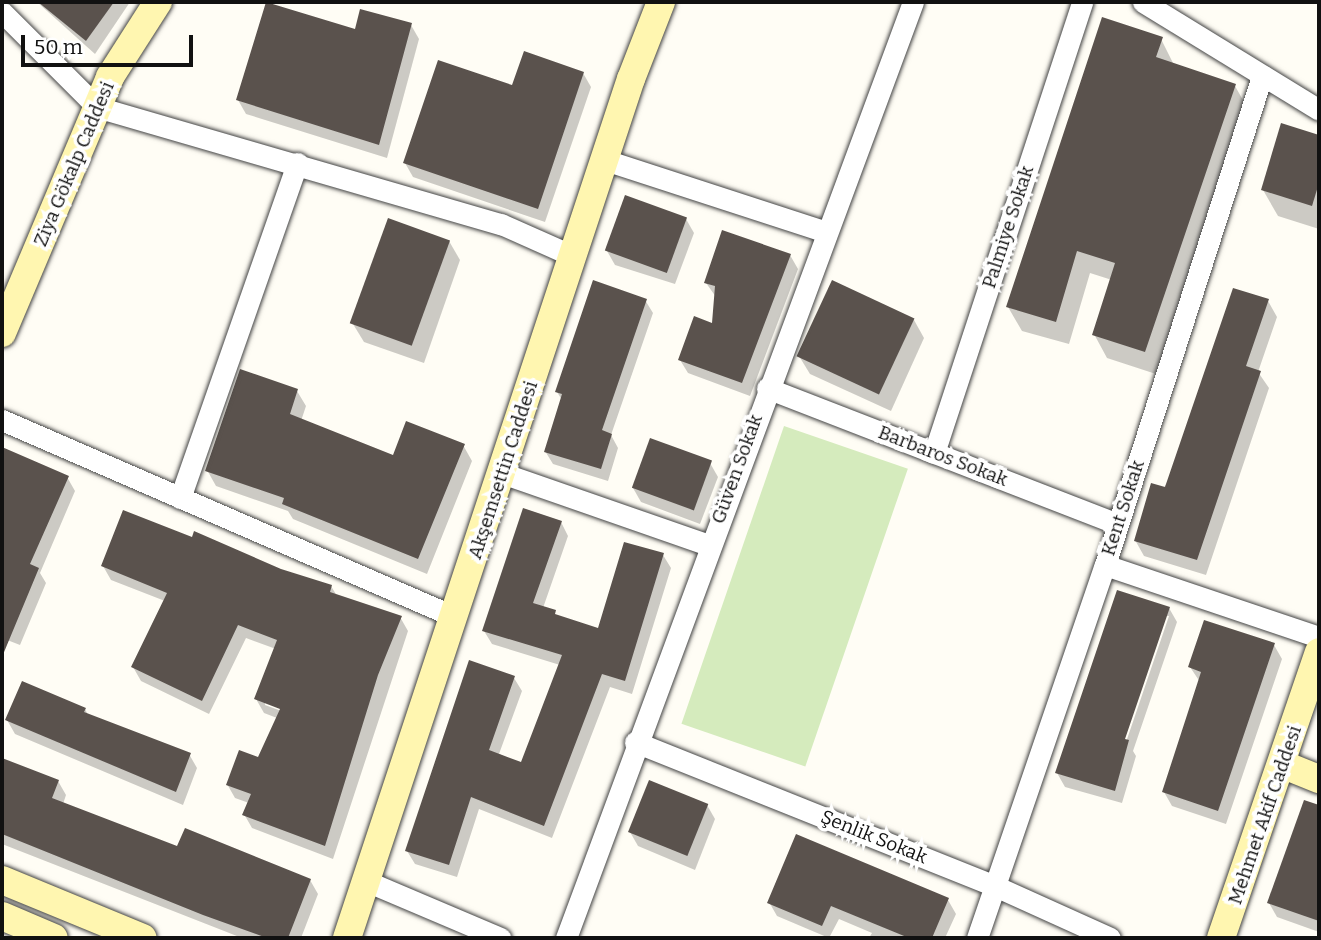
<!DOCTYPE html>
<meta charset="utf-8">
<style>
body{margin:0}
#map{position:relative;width:1321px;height:940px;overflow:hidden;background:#fffdf5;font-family:Bitter,serif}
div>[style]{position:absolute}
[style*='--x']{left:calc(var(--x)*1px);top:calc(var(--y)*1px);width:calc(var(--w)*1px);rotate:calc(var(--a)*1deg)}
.green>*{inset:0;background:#d5ebbd;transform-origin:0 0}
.shadow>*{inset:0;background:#0003}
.building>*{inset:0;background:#5a524d;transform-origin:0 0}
.roads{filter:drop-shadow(0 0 2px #444) drop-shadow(0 0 2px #444)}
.street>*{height:21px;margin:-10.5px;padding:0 10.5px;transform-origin:10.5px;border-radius:10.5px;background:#fff}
.secondary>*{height:28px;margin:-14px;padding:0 14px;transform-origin:14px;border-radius:14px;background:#fff6b0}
span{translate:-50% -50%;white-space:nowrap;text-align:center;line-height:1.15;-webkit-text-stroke:7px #fff;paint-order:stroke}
.street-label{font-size:19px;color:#111}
.frame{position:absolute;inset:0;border:4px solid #111;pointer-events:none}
.scale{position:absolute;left:21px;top:35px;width:172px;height:32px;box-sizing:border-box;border:4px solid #111;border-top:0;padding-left:9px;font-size:21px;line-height:24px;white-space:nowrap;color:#111;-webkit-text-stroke:5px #fff;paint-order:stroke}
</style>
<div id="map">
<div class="green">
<div style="left:784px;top:426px;width:131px;height:315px;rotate:19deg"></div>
</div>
<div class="shadow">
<div style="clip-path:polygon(37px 2px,130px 2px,95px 54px)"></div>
<div style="clip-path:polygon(411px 25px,419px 39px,387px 158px,246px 114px,238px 100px,356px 32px)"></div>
<div style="clip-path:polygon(1161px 39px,1174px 65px,1235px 86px,1248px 109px,1159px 375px,1107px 358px,1094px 334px,1112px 280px,1090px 273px,1069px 344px,1022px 331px,1008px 307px)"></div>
<div style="clip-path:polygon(583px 73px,591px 87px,545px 222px,413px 177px,405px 163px,513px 88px)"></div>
<div style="clip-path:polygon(1319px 137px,1319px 229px,1278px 216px,1263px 190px)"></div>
<div style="clip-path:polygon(686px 219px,694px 233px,675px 284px,615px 265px,607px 251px)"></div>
<div style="clip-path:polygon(449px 241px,460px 260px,424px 363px,364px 342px,353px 324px)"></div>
<div style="clip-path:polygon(790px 255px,798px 269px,750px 396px,688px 373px,680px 360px,714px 325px,716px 297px,706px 283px)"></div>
<div style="clip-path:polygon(645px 300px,653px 313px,611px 435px,618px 448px,608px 481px,553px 464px,545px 451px,562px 400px,557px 392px)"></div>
<div style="clip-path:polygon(1268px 301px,1277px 317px,1258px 372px,1269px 388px,1206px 575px,1144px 556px,1135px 540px)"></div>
<div style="clip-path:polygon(914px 320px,924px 338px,891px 411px,810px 374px,799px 356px)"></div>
<div style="clip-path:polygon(297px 391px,306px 406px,301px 421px,394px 457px,463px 445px,472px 461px,427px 574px,293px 519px,288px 511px,216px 486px,207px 470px)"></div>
<div style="clip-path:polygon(2px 449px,67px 477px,75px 491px,40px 573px,46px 583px,20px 645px,2px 638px)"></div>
<div style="clip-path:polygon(710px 463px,718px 477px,700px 524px,641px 502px,633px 488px)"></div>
<div style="clip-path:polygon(561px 522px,568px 536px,543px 608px,558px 617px,599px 630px,663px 555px,671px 568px,632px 694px,610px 687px,552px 838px,479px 809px,457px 877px,415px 864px,407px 851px,514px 678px,522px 691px,499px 754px,522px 764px,560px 665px,492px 644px,484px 631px)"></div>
<div style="clip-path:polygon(evenodd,103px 566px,280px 570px,331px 586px,337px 596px,400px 617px,408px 631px,333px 859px,252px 828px,244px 814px,249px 803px,235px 798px,227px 784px,259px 759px,277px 718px,264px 713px,256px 699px,276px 649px,246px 638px,209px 714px,141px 681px,133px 667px,165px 601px,111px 580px,103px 566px,265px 701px,288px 710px,287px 713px,265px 705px,265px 701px)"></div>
<div style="clip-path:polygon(evenodd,1169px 608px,1177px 622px,1133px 751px,1136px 756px,1122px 803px,1065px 787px,1057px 773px,1169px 608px,1165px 616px,1169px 616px,1124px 748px,1121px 747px,1165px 616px)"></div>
<div style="clip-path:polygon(1274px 645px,1282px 659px,1226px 824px,1172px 806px,1164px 792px,1200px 682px,1190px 667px)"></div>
<div style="clip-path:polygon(85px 709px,88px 715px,189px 754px,197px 768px,183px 805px,15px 734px,7px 720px)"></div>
<div style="clip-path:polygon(2px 760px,58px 781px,66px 795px,63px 804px,178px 849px,310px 880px,318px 894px,301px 938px,242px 938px,2px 844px)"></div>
<div style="clip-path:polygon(1305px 802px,1319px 808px,1319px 932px,1277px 917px,1269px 903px)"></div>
<div style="clip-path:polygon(707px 805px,715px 819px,695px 870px,638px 846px,630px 832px)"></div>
<div style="clip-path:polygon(948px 900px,956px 914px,945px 938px,869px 938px,872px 933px,839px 919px,829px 938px,777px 916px,769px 902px)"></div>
</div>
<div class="building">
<div style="clip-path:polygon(38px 2px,114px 2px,86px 41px)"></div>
<div style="clip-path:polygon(266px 2px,355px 29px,360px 9px,412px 23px,379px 145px,236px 100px)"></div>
<div style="clip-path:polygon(1102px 17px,1163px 37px,1156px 57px,1236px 84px,1145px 352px,1092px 335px,1115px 263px,1077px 251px,1056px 322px,1006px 307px)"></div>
<div style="clip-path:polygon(524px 51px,584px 72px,538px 209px,403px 163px,438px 60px,512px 85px)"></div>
<div style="clip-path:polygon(1281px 123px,1319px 135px,1319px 183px,1312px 206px,1261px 190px)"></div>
<div style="left:625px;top:195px;width:66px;height:59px;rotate:20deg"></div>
<div style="left:388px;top:218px;width:66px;height:112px;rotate:20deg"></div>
<div style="clip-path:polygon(722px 230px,791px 254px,742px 383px,678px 360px,694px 316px,712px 323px,715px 286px,704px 283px)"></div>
<div style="clip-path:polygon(593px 280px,647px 299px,602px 430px,612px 434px,601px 469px,544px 452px,562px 394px,555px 392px)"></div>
<div style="left:832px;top:280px;width:91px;height:84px;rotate:25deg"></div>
<div style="clip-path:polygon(1233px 288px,1269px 299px,1246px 366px,1261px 371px,1197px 560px,1134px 541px,1151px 483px,1165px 487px)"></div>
<div style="clip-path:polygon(240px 369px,298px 389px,290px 414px,393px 455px,406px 421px,465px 444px,418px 559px,282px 504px,284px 498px,205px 471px)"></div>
<div style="left:650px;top:438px;width:66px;height:53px;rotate:20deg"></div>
<div style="clip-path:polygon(2px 447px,69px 476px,30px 564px,39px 568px,2px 657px)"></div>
<div style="clip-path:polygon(523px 508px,562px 521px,533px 603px,556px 610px,555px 614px,598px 628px,624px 542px,664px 553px,625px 681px,602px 674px,544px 826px,471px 797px,449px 865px,405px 851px,469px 660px,515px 676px,489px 750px,521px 762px,562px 655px,482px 631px)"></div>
<div style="clip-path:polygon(123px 510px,192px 537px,194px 531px,281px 569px,332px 585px,330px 592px,402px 616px,378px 675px,325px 846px,242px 815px,251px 794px,226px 785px,239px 750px,258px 757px,280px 709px,254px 699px,277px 640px,238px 625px,202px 701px,131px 667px,167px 593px,101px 566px)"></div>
<div style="clip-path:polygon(1117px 590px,1170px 607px,1125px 739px,1129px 740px,1115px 791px,1055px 773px)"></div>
<div style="clip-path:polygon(1204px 620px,1275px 643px,1218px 811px,1162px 792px,1201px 672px,1188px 667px)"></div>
<div style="clip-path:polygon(22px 681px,86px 708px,84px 712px,191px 753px,176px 792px,5px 720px)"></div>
<div style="clip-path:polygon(2px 758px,59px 780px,52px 798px,177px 846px,185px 828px,311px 879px,288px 938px,267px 938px,203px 915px,2px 834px)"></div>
<div style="left:649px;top:780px;width:64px;height:56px;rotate:22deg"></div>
<div style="clip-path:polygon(1304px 800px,1319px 805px,1319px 921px,1267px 903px)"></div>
<div style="clip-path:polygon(796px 834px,949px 898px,932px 938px,909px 938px,831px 906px,822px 926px,767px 903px)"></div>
</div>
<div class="roads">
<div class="street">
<div style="--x:1143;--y:2;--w:206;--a:31.5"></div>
<div style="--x:2;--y:12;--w:134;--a:45"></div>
<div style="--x:97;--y:107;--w:421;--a:16.2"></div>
<div style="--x:501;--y:224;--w:79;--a:24"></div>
<div style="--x:605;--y:160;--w:232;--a:18"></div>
<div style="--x:767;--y:388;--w:376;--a:21.2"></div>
<div style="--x:2;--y:420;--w:493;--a:23.5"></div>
<div style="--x:934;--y:453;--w:475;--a:-71.8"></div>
<div style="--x:502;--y:473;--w:219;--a:19.2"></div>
<div style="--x:180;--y:498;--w:355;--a:-70.7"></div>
<div style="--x:1105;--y:565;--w:226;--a:18.6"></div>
<div style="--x:635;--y:742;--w:388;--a:21.8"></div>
<div style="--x:995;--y:886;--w:126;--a:24.3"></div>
<div style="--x:366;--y:881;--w:146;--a:23"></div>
<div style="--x:566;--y:938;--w:998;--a:-69.66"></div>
<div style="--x:977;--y:938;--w:394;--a:-71.1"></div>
<div style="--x:1105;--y:565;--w:514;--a:-72.2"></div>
</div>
<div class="secondary">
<div style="--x:2;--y:333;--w:278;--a:-67.1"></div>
<div style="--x:110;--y:77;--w:89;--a:-57.4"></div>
<div style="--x:1284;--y:765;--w:38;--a:22"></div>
<div style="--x:2;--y:880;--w:152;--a:22.4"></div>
<div style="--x:2;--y:916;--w:56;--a:22.9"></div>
<div style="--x:347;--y:938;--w:905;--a:-71.71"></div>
<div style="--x:631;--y:79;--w:83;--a:-68.7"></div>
<div style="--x:1221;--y:938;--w:302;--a:-71.1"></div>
</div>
</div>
<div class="street-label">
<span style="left:74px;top:164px;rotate:-67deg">Ziya Gökalp Caddesi</span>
<span style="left:1008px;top:227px;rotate:-72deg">Palmiye Sokak</span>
<span style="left:943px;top:456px;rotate:21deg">Barbaros Sokak</span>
<span style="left:737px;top:469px;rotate:-70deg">Güven Sokak</span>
<span style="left:503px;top:470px;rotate:-72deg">Akşemsettin Caddesi</span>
<span style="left:1123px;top:508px;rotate:-72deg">Kent Sokak</span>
<span style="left:1265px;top:815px;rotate:-71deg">Mehmet Akif Caddesi</span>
<span style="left:874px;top:837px;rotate:22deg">Şenlik Sokak</span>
</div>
<div class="frame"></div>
<div class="scale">50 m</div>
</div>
